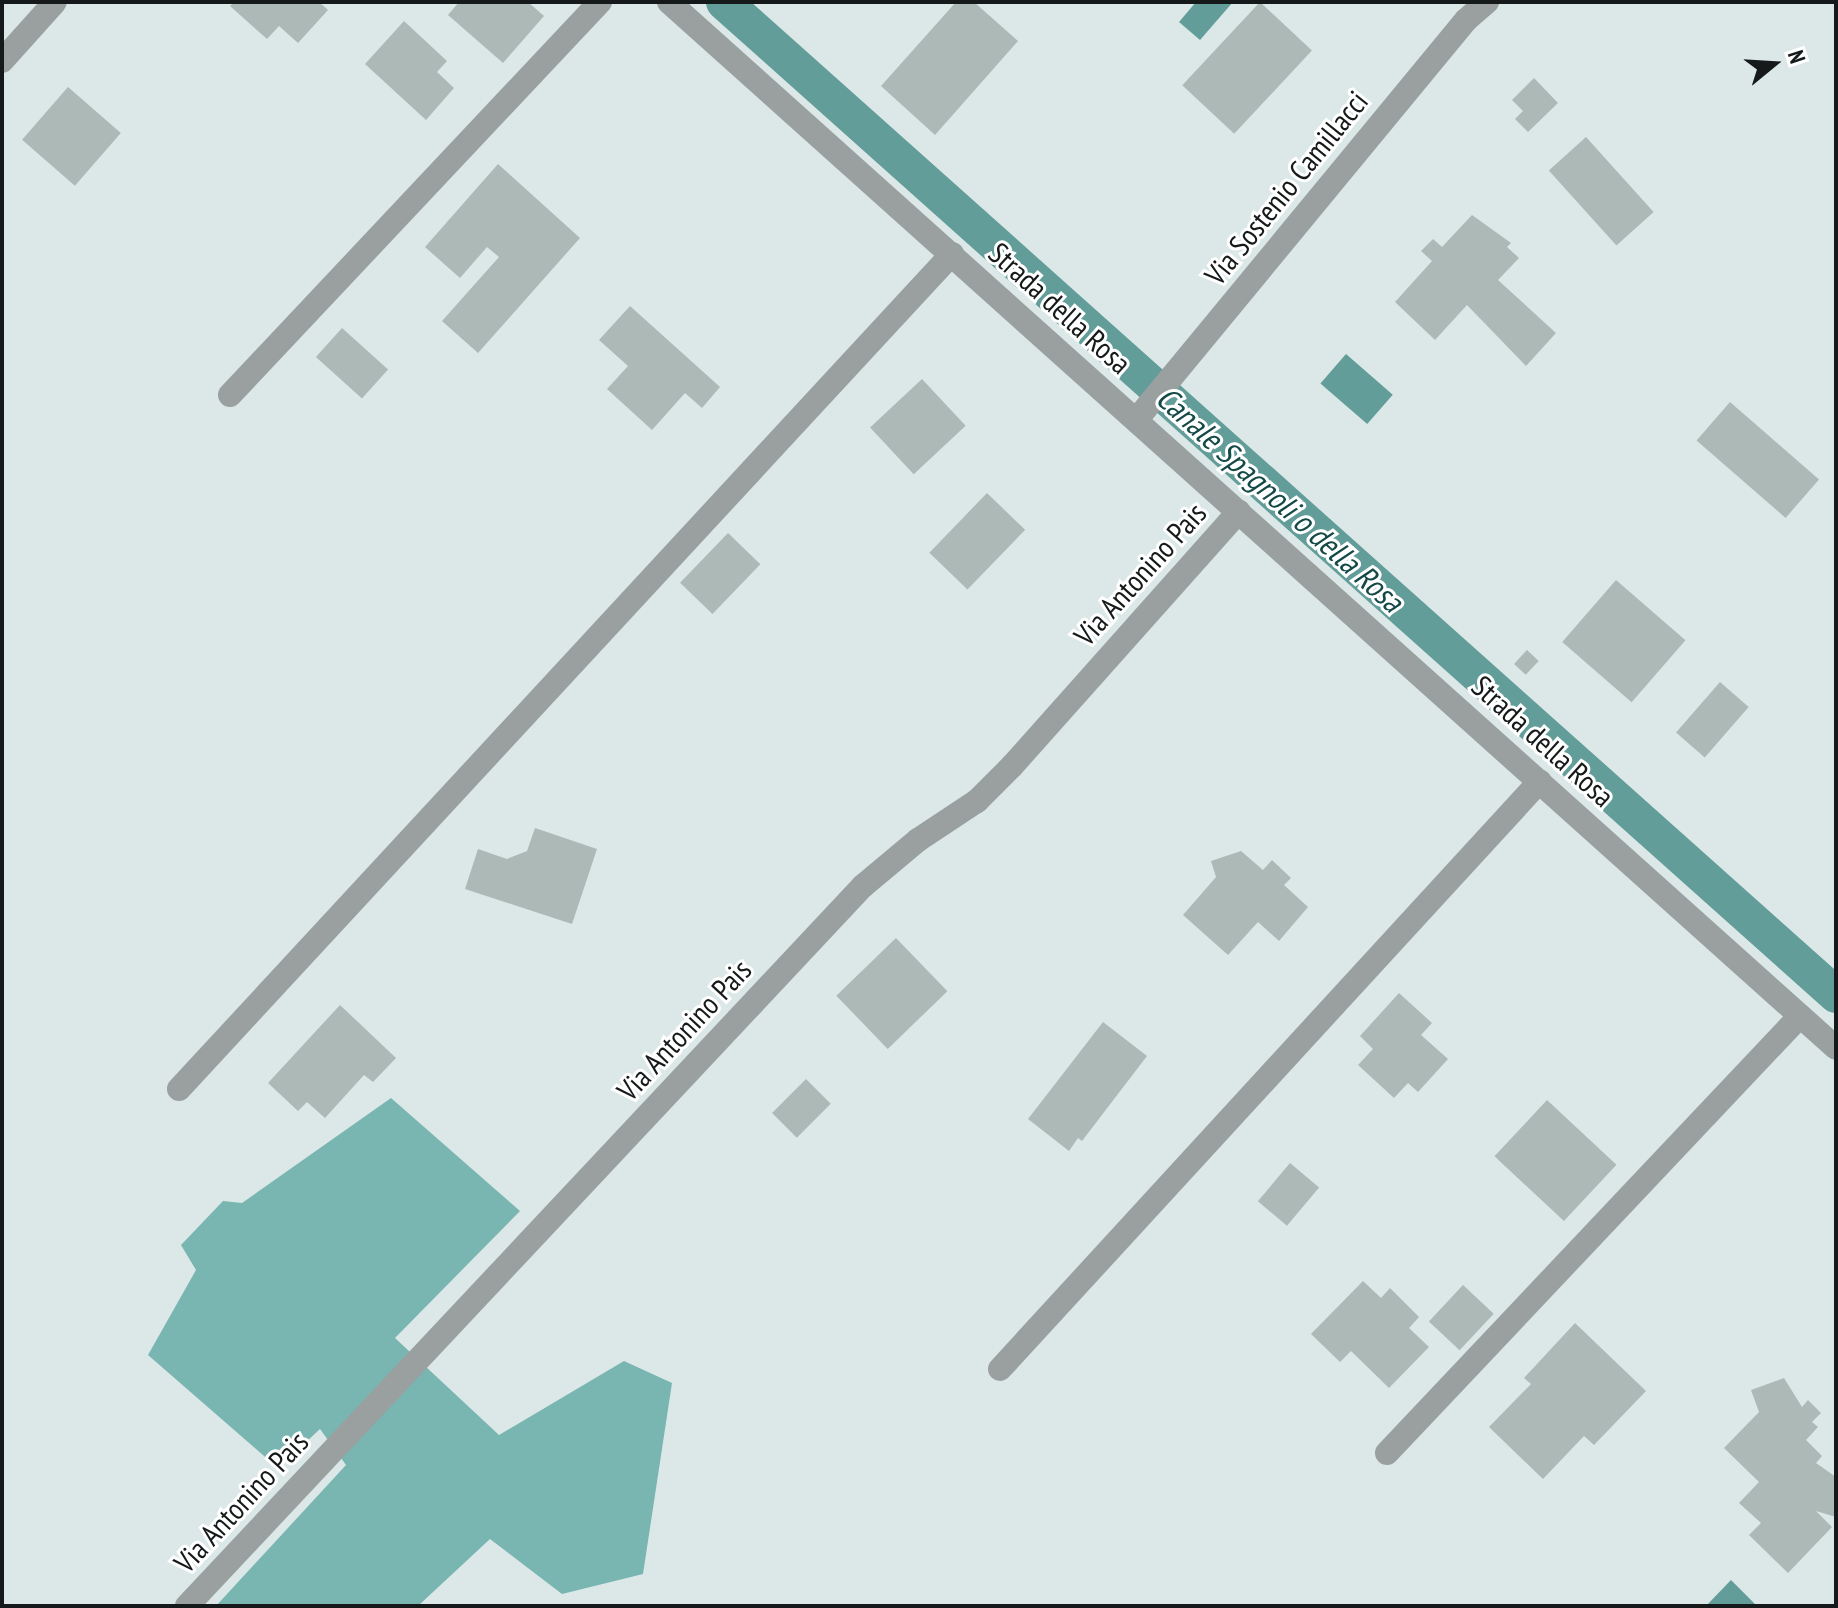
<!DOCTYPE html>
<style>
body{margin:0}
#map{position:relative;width:1838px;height:1608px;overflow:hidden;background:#dbe8e7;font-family:"PT Sans Narrow",sans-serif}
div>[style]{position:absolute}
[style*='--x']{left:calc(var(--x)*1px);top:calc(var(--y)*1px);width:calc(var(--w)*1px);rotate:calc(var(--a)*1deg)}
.forest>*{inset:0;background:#79b5b1}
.water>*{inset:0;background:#629d99;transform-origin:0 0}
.canal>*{height:36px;margin:-18px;padding:0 18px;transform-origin:18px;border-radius:18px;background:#629d99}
.building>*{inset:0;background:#acb9b7;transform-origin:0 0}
.minor>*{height:24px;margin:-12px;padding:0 12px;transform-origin:12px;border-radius:12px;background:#9aa09f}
.tertiary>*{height:24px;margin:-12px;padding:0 12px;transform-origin:12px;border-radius:12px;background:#9aa09f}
span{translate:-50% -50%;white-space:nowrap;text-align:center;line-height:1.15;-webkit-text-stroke:6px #fff;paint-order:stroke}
.street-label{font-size:30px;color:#151919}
.water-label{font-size:32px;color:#134946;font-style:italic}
.frame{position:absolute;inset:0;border:4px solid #151919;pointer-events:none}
.north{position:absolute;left:1734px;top:24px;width:80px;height:80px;-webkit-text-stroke:6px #fff;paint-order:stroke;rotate:72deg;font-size:22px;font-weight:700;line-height:32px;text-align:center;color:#151919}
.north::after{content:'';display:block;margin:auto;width:28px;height:36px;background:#151919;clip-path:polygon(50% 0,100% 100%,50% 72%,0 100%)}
</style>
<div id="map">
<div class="forest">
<div style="clip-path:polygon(391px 1098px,520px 1211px,395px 1338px,499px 1435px,624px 1361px,672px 1383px,643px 1574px,562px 1594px,490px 1539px,418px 1606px,216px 1606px,346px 1465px,320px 1429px,278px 1468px,148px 1355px,196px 1270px,181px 1245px,223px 1201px,242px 1203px)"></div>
</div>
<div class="water">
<div style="clip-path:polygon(1196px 2px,1233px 2px,1200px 40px,1179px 22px)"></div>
<div style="left:1346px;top:354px;width:62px;height:39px;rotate:41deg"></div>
<div style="clip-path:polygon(1731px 1580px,1757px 1606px,1706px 1606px)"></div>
</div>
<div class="canal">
<div style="--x:724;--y:2;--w:1491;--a:41.76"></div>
</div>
<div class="building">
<div style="clip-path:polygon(234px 2px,319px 2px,328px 10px,298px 43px,279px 26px,267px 39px,230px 6px)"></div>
<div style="clip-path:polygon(459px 2px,528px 2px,544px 16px,503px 63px,448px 15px)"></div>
<div style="clip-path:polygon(956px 2px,974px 2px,1018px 41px,935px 135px,881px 86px)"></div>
<div style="left:1260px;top:2px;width:71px;height:114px;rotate:43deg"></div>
<div style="clip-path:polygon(404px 21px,447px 61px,437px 72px,454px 88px,426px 120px,365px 64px)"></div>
<div style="clip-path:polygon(1534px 78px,1558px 103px,1528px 132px,1515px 119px,1523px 111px,1512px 100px)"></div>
<div style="left:68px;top:87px;width:70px;height:70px;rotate:41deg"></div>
<div style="left:1586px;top:137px;width:101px;height:50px;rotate:48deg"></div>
<div style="clip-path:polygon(498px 164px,580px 238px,478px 353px,442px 321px,499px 257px,487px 247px,460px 278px,425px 247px)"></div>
<div style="clip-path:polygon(1472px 215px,1511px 243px,1507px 247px,1519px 258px,1498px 280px,1556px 333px,1526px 366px,1467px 305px,1435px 340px,1395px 302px,1432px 261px,1421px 251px,1433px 239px,1442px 247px)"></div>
<div style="clip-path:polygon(630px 306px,720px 387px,702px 408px,685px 393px,652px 430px,607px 389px,628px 366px,599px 340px)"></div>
<div style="left:342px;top:328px;width:62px;height:39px;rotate:42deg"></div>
<div style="left:922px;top:379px;width:64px;height:71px;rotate:47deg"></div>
<div style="left:1730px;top:402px;width:118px;height:51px;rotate:41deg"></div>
<div style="left:987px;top:493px;width:53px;height:83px;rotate:44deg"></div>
<div style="left:728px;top:533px;width:45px;height:69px;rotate:44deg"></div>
<div style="left:1616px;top:580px;width:92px;height:82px;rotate:41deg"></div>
<div style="left:1527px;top:650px;width:16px;height:19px;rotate:43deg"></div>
<div style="left:1720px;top:682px;width:38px;height:67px;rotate:41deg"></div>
<div style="clip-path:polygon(535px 828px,597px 849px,572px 924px,465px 889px,478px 849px,507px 859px,527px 851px)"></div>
<div style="clip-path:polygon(1241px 851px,1263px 870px,1272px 860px,1291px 878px,1284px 885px,1308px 907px,1279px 941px,1258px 922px,1228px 955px,1183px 915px,1216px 877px,1211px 861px)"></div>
<div style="left:896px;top:938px;width:74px;height:83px;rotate:46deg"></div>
<div style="clip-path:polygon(1399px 993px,1432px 1023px,1421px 1035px,1448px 1059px,1418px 1092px,1408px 1083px,1394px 1098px,1358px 1065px,1373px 1049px,1360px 1036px)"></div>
<div style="clip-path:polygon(340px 1005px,396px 1058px,373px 1082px,364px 1075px,325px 1118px,307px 1102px,298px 1111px,268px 1083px)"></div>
<div style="clip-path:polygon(1103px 1022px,1147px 1056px,1082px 1141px,1078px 1138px,1069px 1151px,1028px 1119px)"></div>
<div style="left:806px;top:1079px;width:35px;height:48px;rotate:45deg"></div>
<div style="left:1547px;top:1100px;width:95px;height:77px;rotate:43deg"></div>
<div style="left:1290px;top:1163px;width:38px;height:50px;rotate:40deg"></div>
<div style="clip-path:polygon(1363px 1281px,1381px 1298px,1390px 1288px,1419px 1317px,1409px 1328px,1429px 1347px,1389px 1388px,1351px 1351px,1340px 1362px,1311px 1334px)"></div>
<div style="left:1463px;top:1285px;width:42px;height:50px;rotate:43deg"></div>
<div style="clip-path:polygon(1575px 1323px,1646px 1391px,1594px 1445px,1584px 1436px,1543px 1479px,1489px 1427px,1531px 1384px,1524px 1378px)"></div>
<div style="clip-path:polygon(1784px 1378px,1802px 1407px,1808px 1400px,1821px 1413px,1812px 1422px,1818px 1427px,1806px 1440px,1822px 1456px,1816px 1463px,1836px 1477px,1836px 1517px,1816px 1511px,1832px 1527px,1788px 1573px,1749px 1535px,1761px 1523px,1739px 1503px,1759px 1482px,1724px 1448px,1759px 1412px,1751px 1390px)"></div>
</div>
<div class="minor">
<div style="--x:2;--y:61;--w:79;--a:-48.1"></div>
<div style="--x:230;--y:395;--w:540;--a:-46.73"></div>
<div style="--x:1137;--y:419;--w:517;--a:-50.49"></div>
<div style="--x:1466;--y:20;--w:28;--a:-41"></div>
<div style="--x:179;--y:1089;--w:1138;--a:-47.21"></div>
<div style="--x:1000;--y:1369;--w:798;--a:-47.44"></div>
<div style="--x:1387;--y:1453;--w:601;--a:-46.62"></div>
<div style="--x:187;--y:1606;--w:988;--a:-46.81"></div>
<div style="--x:863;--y:886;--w:72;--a:-39.9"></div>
<div style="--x:918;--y:840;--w:71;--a:-33.5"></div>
<div style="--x:977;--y:801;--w:49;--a:-45"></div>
<div style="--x:1012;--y:766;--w:341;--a:-48.3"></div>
</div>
<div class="tertiary">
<div style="--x:669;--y:2;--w:1567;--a:41.87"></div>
</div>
<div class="street-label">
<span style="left:1286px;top:188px;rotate:-51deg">Via Sostenio Camillacci</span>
<span style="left:1060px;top:308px;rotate:42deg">Strada della Rosa</span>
<span style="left:1140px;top:574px;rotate:-48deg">Via Antonino Pais</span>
<span style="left:1543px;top:741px;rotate:42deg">Strada della Rosa</span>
<span style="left:684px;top:1030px;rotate:-47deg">Via Antonino Pais</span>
<span style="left:241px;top:1502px;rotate:-47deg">Via Antonino Pais</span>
</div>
<div class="water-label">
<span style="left:1280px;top:499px;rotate:42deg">Canale Spagnoli o della Rosa</span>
</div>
<div class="frame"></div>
<div class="north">N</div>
</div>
